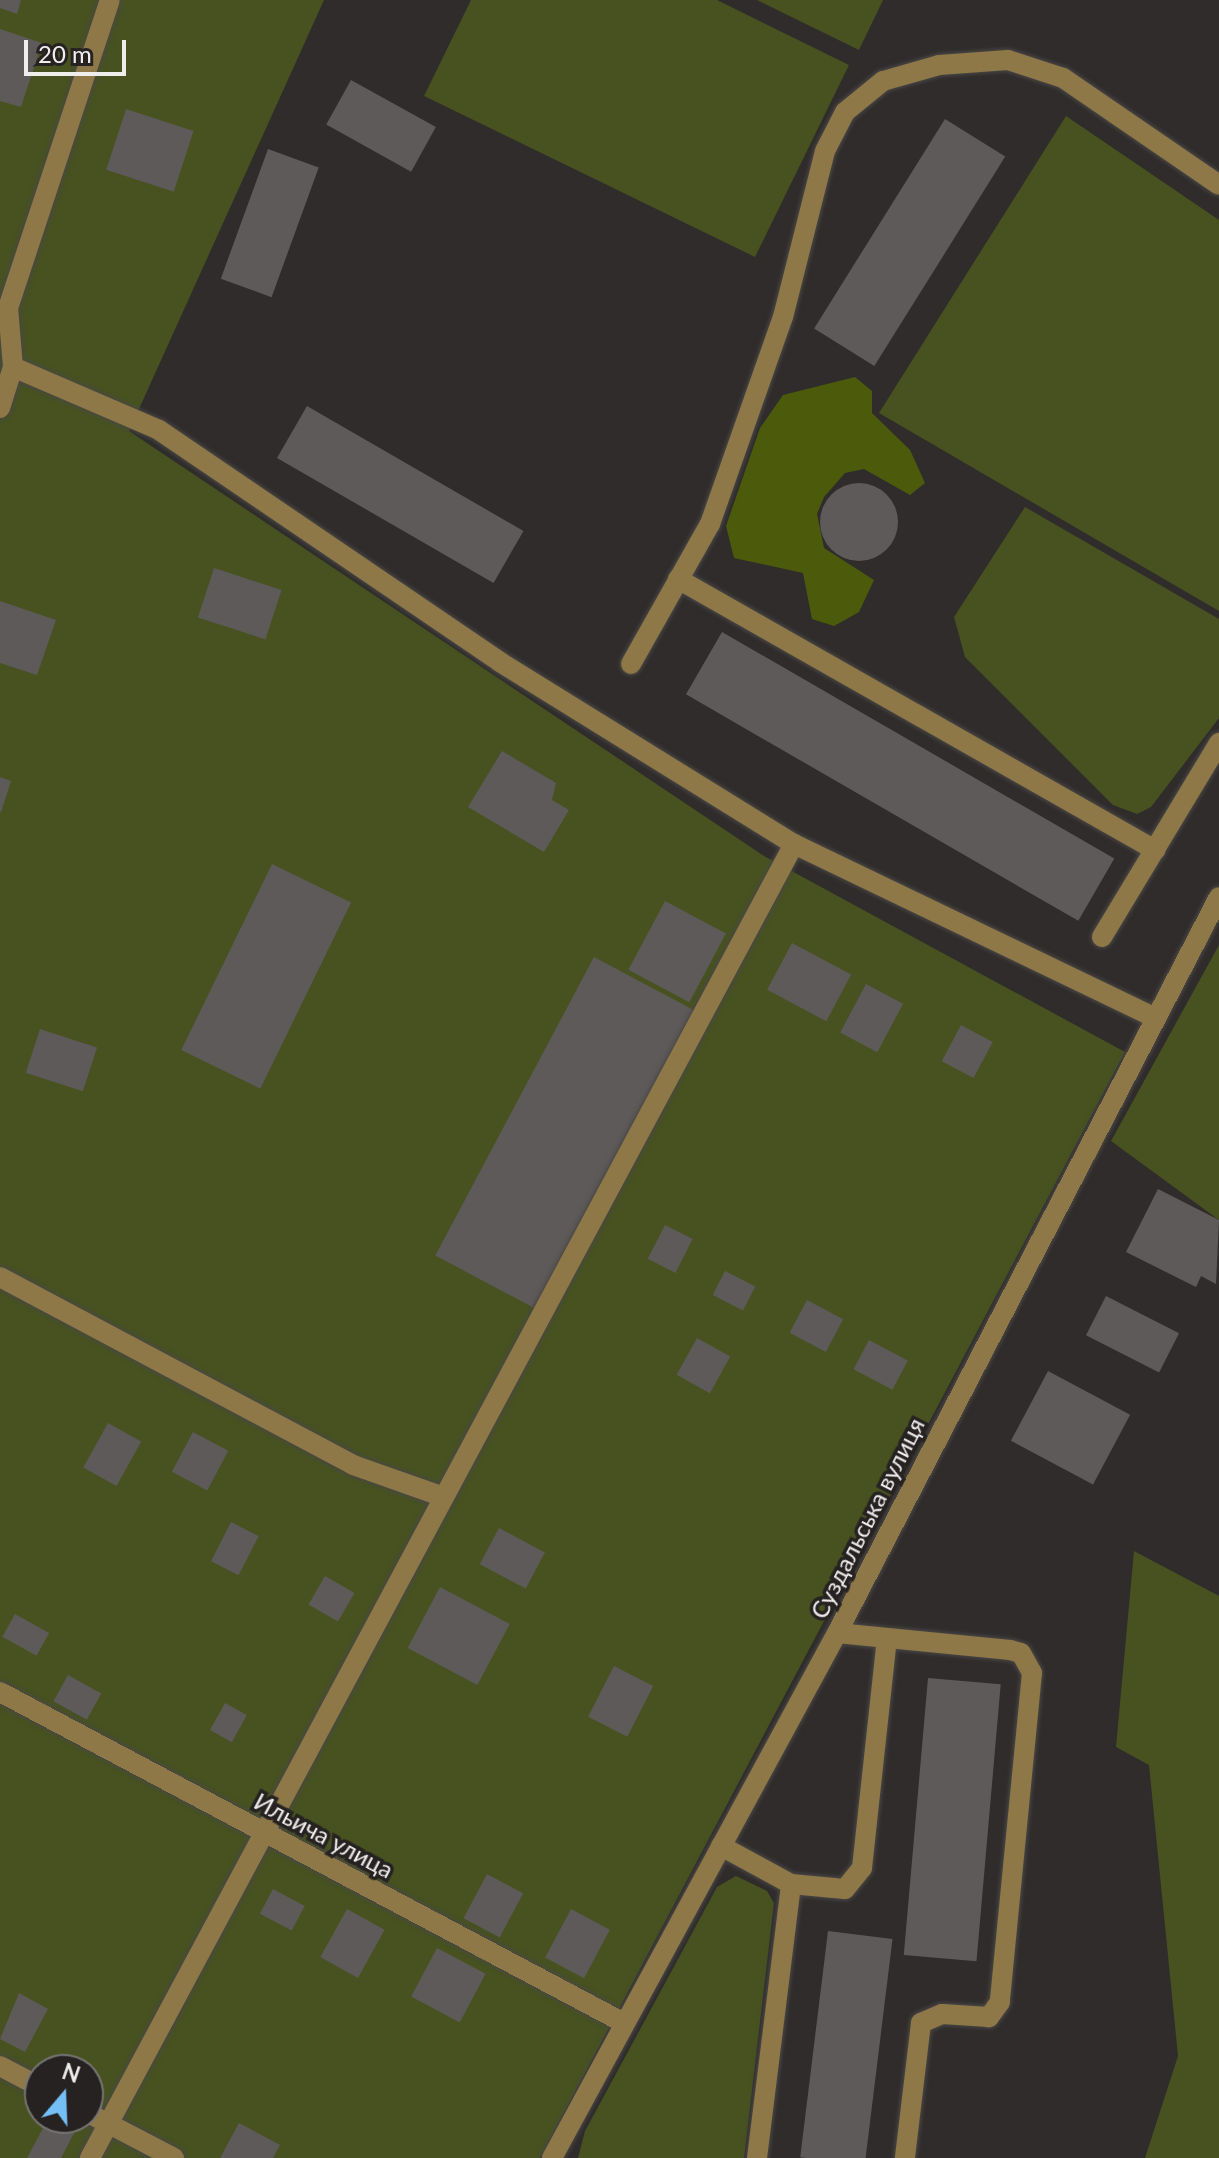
<!DOCTYPE html>
<meta charset="utf-8">
<style>
body{margin:0}
#map{position:relative;width:1219px;height:2158px;overflow:hidden;background:#2f2c2b;font-family:Lato,sans-serif}
div>[style]{position:absolute}
[style*='--x']{left:calc(var(--x)*1px);top:calc(var(--y)*1px);width:calc(var(--w)*1px);rotate:calc(var(--a)*1deg)}
.green>*{inset:0;background:#475220}
.forest>*{inset:0;background:#4c5b0b}
.building>*{inset:0;background:#5e5a5a;transform-origin:0 0}
.round{border-radius:50%}
.roads{filter:drop-shadow(0 0 2px #4a4746) drop-shadow(0 0 2px #4a4746)}
.minor>*{height:20px;margin:-10px;padding:0 10px;transform-origin:10px;border-radius:10px;background:#8e7847}
span{translate:-50% -50%;white-space:nowrap;text-align:center;line-height:1.15;-webkit-text-stroke:7px #252221;paint-order:stroke}
.street-label{font-size:24px;color:#f0eeed}
.north{position:absolute;left:24px;top:2054px;width:80px;height:80px;box-sizing:border-box;background:#252221;border:2px solid #767473;border-radius:50%;rotate:19deg;font-size:22px;font-weight:700;line-height:32px;text-align:center;color:#f0eeed}
.north::after{content:'';display:block;margin:auto;width:28px;height:36px;background:#74c0f6;clip-path:polygon(50% 0,100% 100%,50% 72%,0 100%)}
.scale{position:absolute;left:24px;top:40px;width:102px;height:36px;box-sizing:border-box;border:4px solid #f0eeed;border-top:0;padding-left:10px;font-size:24px;line-height:28px;white-space:nowrap;color:#f0eeed;-webkit-text-stroke:6px #252221;paint-order:stroke}
</style>
<div id="map">
<div class="green">
<div style="clip-path:polygon(evenodd,0 0,324px 0,129px 431px,764px 856px,1125px 1052px,540px 2158px,0 2158px,0 0,40px 2070px,88px 2070px,88px 2118px,40px 2118px,40px 2070px)"></div>
<div style="clip-path:polygon(471px 0,717px 0,849px 65px,755px 257px,424px 96px)"></div>
<div style="clip-path:polygon(757px 0,883px 0,859px 50px)"></div>
<div style="clip-path:polygon(1066px 116px,1219px 220px,1219px 611px,879px 413px)"></div>
<div style="clip-path:polygon(1025px 507px,1219px 619px,1219px 718px,1151px 807px,1137px 814px,1113px 805px,965px 657px,954px 617px)"></div>
<div style="clip-path:polygon(1219px 945px,1219px 1220px,1111px 1141px)"></div>
<div style="clip-path:polygon(1134px 1551px,1219px 1596px,1219px 2158px,1145px 2158px,1178px 2056px,1149px 1765px,1116px 1747px)"></div>
<div style="clip-path:polygon(736px 1876px,767px 1891px,774px 1903px,744px 2158px,578px 2158px,585px 2131px,717px 1887px)"></div>
</div>
<div class="forest">
<div style="clip-path:polygon(855px 377px,872px 391px,872px 413px,910px 450px,925px 483px,910px 495px,864px 469px,845px 473px,824px 497px,817px 514px,824px 548px,874px 580px,859px 612px,834px 626px,812px 619px,803px 573px,734px 558px,726px 526px,760px 428px,783px 395px)"></div>
</div>
<div class="building">
<div style="clip-path:polygon(0 0,21px 0,17px 14px,0 8px)"></div>
<div style="clip-path:polygon(0 29px,42px 43px,21px 107px,0 101px)"></div>
<div style="left:351px;top:80px;width:97px;height:51px;rotate:29deg"></div>
<div style="left:126px;top:109px;width:71px;height:64px;rotate:18deg"></div>
<div style="left:945px;top:119px;width:71px;height:247px;rotate:32deg"></div>
<div style="left:268px;top:149px;width:54px;height:138px;rotate:20deg"></div>
<div style="left:307px;top:406px;width:250px;height:60px;rotate:30deg"></div>
<div class="round" style="left:820px;top:483px;width:78px;height:78px"></div>
<div style="left:214px;top:568px;width:71px;height:52px;rotate:18deg"></div>
<div style="clip-path:polygon(0 601px,56px 620px,37px 675px,0 663px)"></div>
<div style="left:722px;top:632px;width:453px;height:72px;rotate:30deg"></div>
<div style="clip-path:polygon(502px 751px,556px 783px,552px 800px,569px 810px,544px 852px,468px 807px)"></div>
<div style="clip-path:polygon(0 777px,11px 781px,1px 812px,0 812px)"></div>
<div style="left:272px;top:864px;width:88px;height:207px;rotate:26deg"></div>
<div style="left:665px;top:901px;width:69px;height:78px;rotate:28deg"></div>
<div style="left:792px;top:943px;width:67px;height:53px;rotate:28deg"></div>
<div style="left:594px;top:957px;width:115px;height:338px;rotate:28deg"></div>
<div style="left:866px;top:984px;width:42px;height:55px;rotate:28deg"></div>
<div style="left:961px;top:1025px;width:36px;height:41px;rotate:28deg"></div>
<div style="left:40px;top:1029px;width:60px;height:46px;rotate:18deg"></div>
<div style="clip-path:polygon(1158px 1189px,1219px 1220px,1216px 1284px,1201px 1276px,1196px 1287px,1126px 1252px)"></div>
<div style="left:665px;top:1225px;width:31px;height:38px;rotate:27deg"></div>
<div style="left:725px;top:1271px;width:34px;height:27px;rotate:27deg"></div>
<div style="left:1106px;top:1296px;width:82px;height:44px;rotate:27deg"></div>
<div style="left:807px;top:1300px;width:41px;height:37px;rotate:28deg"></div>
<div style="left:697px;top:1338px;width:38px;height:42px;rotate:29deg"></div>
<div style="left:869px;top:1340px;width:44px;height:33px;rotate:28deg"></div>
<div style="left:1048px;top:1371px;width:93px;height:79px;rotate:28deg"></div>
<div style="left:108px;top:1423px;width:38px;height:51px;rotate:29deg"></div>
<div style="left:193px;top:1432px;width:40px;height:45px;rotate:28deg"></div>
<div style="left:231px;top:1522px;width:31px;height:44px;rotate:27deg"></div>
<div style="left:499px;top:1528px;width:52px;height:41px;rotate:28deg"></div>
<div style="left:325px;top:1576px;width:34px;height:33px;rotate:30deg"></div>
<div style="left:440px;top:1587px;width:79px;height:69px;rotate:28deg"></div>
<div style="left:15px;top:1614px;width:39px;height:26px;rotate:29deg"></div>
<div style="left:614px;top:1666px;width:44px;height:57px;rotate:27deg"></div>
<div style="left:68px;top:1675px;width:38px;height:30px;rotate:29deg"></div>
<div style="left:928px;top:1678px;width:73px;height:278px;rotate:5deg"></div>
<div style="left:225px;top:1703px;width:25px;height:31px;rotate:29deg"></div>
<div style="left:487px;top:1874px;width:41px;height:50px;rotate:28deg"></div>
<div style="left:273px;top:1889px;width:36px;height:28px;rotate:28deg"></div>
<div style="left:347px;top:1909px;width:43px;height:55px;rotate:29deg"></div>
<div style="left:571px;top:1909px;width:44px;height:55px;rotate:28deg"></div>
<div style="left:828px;top:1931px;width:65px;height:228px;rotate:7deg"></div>
<div style="left:437px;top:1948px;width:55px;height:55px;rotate:28deg"></div>
<div style="clip-path:polygon(19px 1993px,48px 2009px,25px 2052px,0 2039px)"></div>
<div style="clip-path:polygon(48px 2119px,74px 2133px,61px 2158px,27px 2158px)"></div>
<div style="clip-path:polygon(239px 2123px,280px 2145px,273px 2158px,220px 2158px)"></div>
</div>
<div class="roads">
<div class="minor">
<div style="--x:13;--y:367;--w:159;--a:23.3"></div>
<div style="--x:159;--y:430;--w:412;--a:34.2"></div>
<div style="--x:500;--y:662;--w:346;--a:31.8"></div>
<div style="--x:794;--y:844;--w:399;--a:25.7"></div>
<div style="--x:0;--y:408;--w:43;--a:-72.4"></div>
<div style="--x:13;--y:367;--w:59;--a:-94.8"></div>
<div style="--x:8;--y:308;--w:324;--a:-71.7"></div>
<div style="--x:678;--y:579;--w:549;--a:29.6"></div>
<div style="--x:631;--y:664;--w:161;--a:-60.6"></div>
<div style="--x:710;--y:524;--w:219;--a:-70.6"></div>
<div style="--x:783;--y:317;--w:171;--a:-75.8"></div>
<div style="--x:825;--y:151;--w:44;--a:-62.9"></div>
<div style="--x:845;--y:112;--w:49;--a:-39.2"></div>
<div style="--x:883;--y:81;--w:58;--a:-15.9"></div>
<div style="--x:939;--y:65;--w:69;--a:-4.1"></div>
<div style="--x:1008;--y:60;--w:58;--a:18.1"></div>
<div style="--x:1063;--y:78;--w:189;--a:34.4"></div>
<div style="--x:1102;--y:937;--w:227;--a:-58.9"></div>
<div style="--x:0;--y:1277;--w:400;--a:28"></div>
<div style="--x:353;--y:1465;--w:96;--a:19.4"></div>
<div style="--x:837;--y:1633;--w:174;--a:5.6"></div>
<div style="--x:1010;--y:1650;--w:11;--a:15"></div>
<div style="--x:1021;--y:1653;--w:23;--a:61"></div>
<div style="--x:1032;--y:1673;--w:331;--a:95.6"></div>
<div style="--x:1000;--y:2002;--w:19;--a:126"></div>
<div style="--x:989;--y:2017;--w:47;--a:-176.3"></div>
<div style="--x:942;--y:2014;--w:23;--a:157"></div>
<div style="--x:921;--y:2023;--w:136;--a:96.8"></div>
<div style="--x:0;--y:1692;--w:706;--a:27.94"></div>
<div style="--x:721;--y:1846;--w:80;--a:28.5"></div>
<div style="--x:0;--y:2066;--w:45;--a:27.7"></div>
<div style="--x:88;--y:2113;--w:97;--a:27.6"></div>
<div style="--x:90;--y:2158;--w:1491;--a:-61.82"></div>
<div style="--x:552;--y:2158;--w:597;--a:-61.5"></div>
<div style="--x:837;--y:1633;--w:829;--a:-62.57"></div>
<div style="--x:757;--y:2158;--w:276;--a:-82.9"></div>
<div style="--x:791;--y:1884;--w:54;--a:5.3"></div>
<div style="--x:845;--y:1889;--w:27;--a:-51"></div>
<div style="--x:862;--y:1868;--w:231;--a:-83.8"></div>
</div>
</div>
<div class="street-label">
<span style="left:867px;top:1518px;rotate:-63deg">Суздальська вулиця</span>
<span style="left:324px;top:1835px;rotate:28deg">Ильича улица</span>
</div>
<div class="north">N</div>
<div class="scale">20 m</div>
</div>
